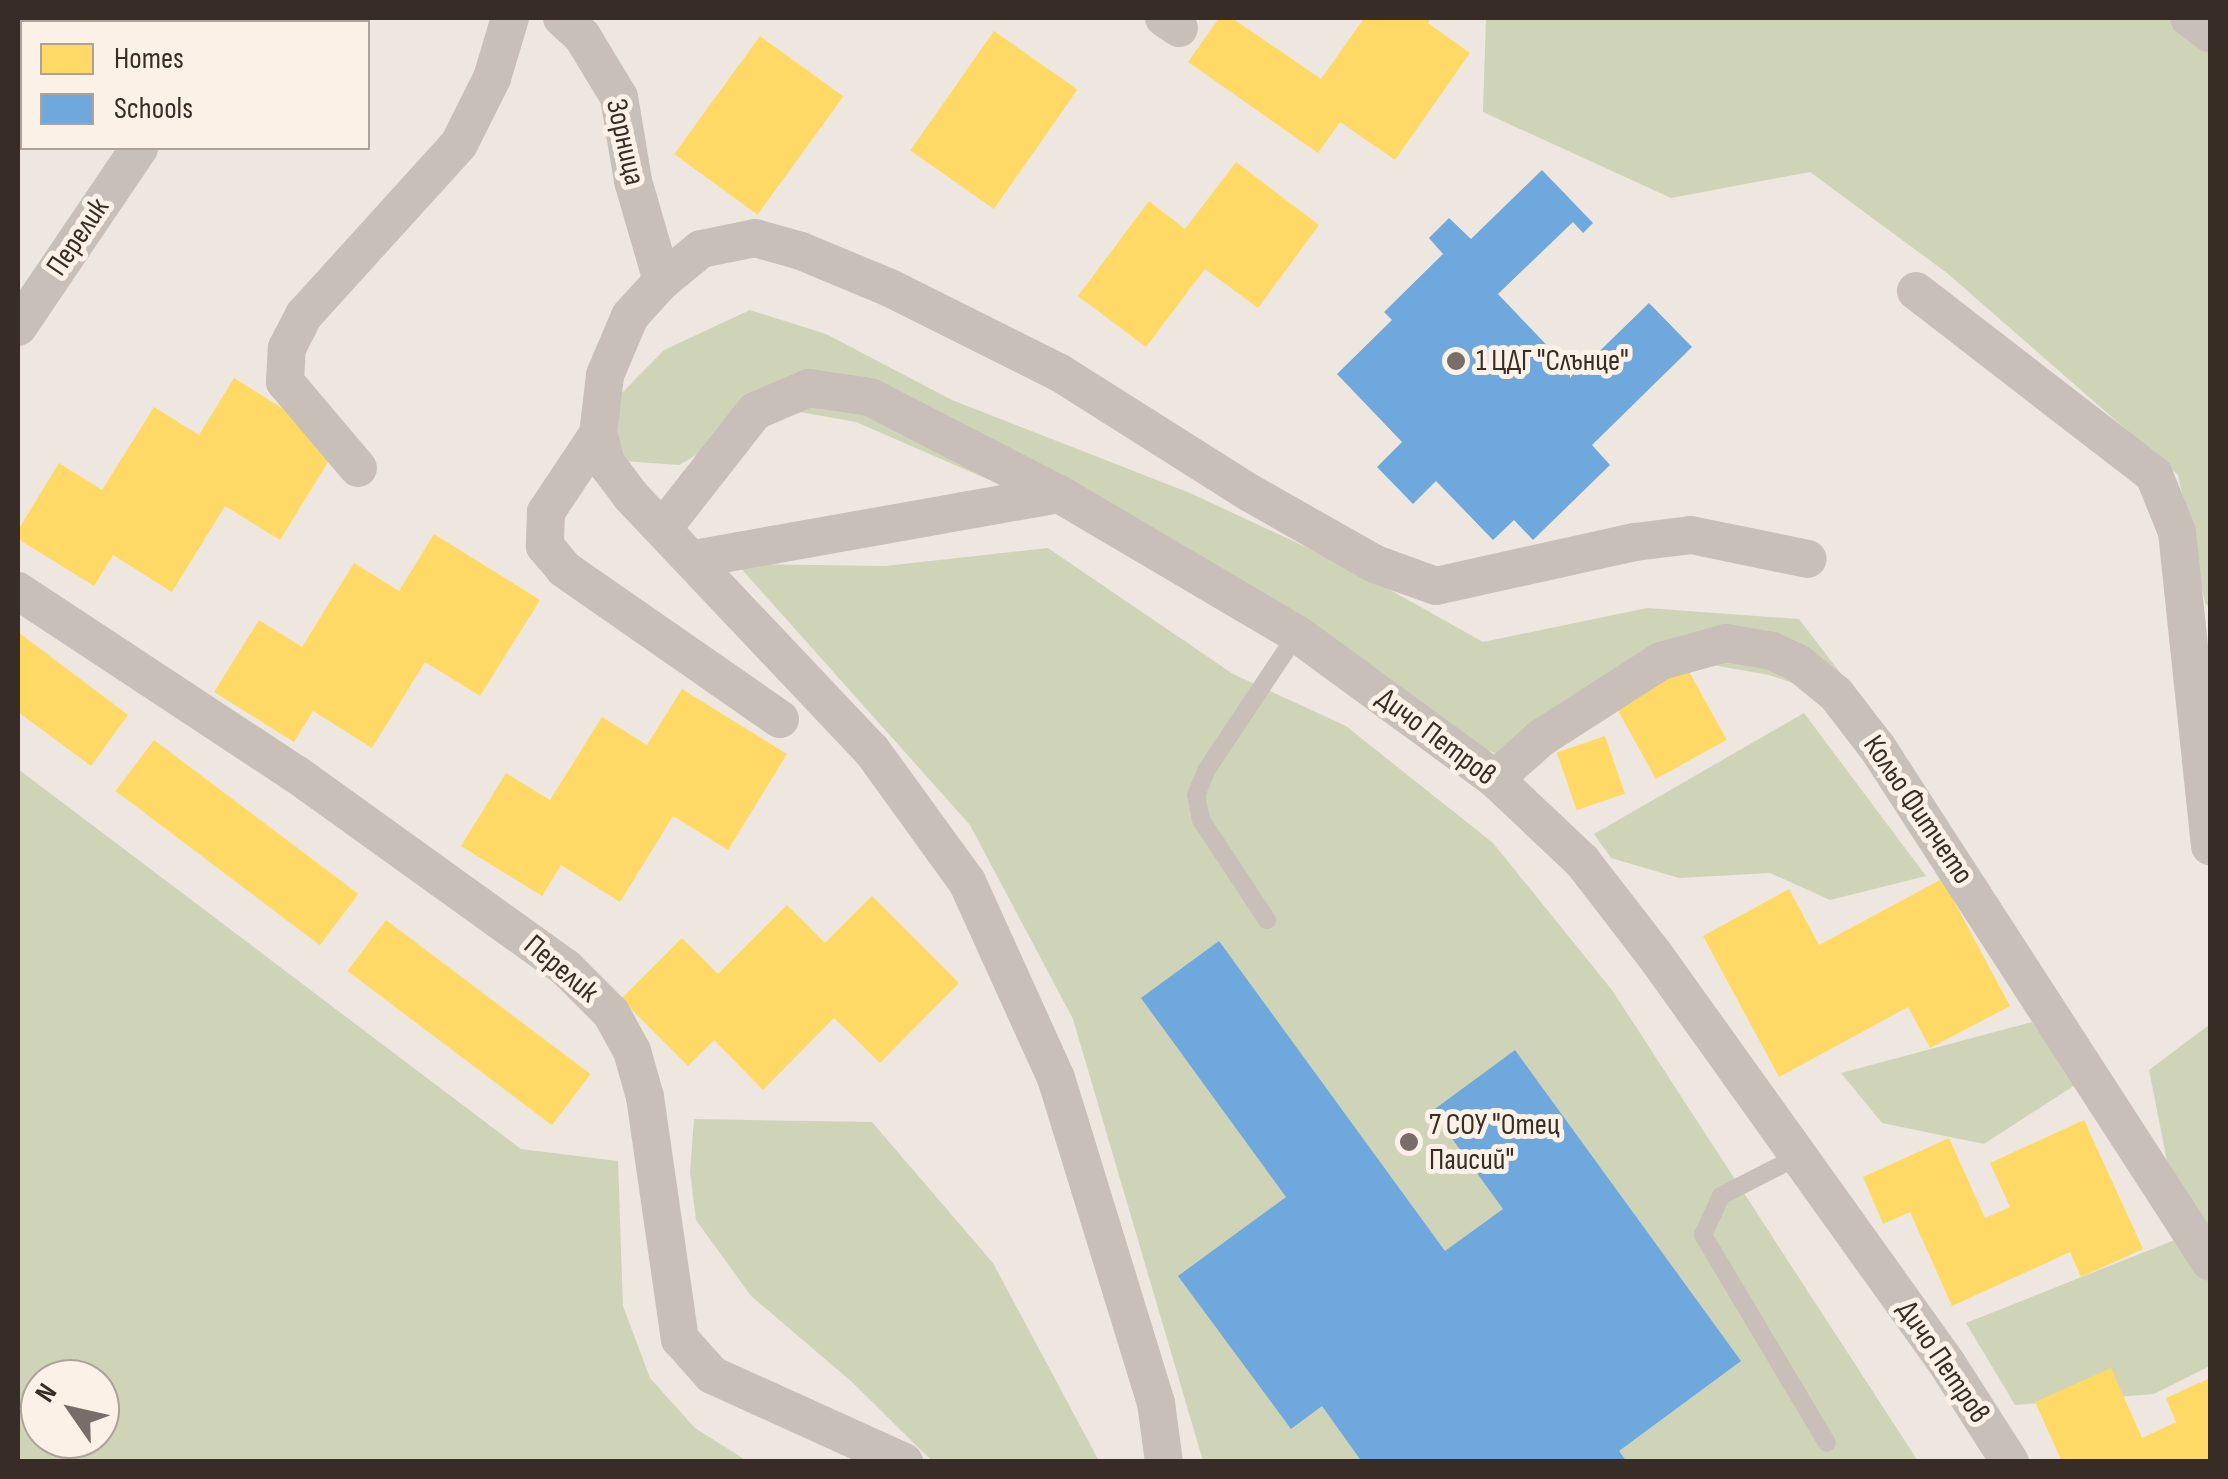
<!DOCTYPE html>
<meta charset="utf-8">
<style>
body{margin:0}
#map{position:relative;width:2228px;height:1479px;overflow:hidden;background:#eee7e0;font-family:"Sofia Sans Condensed",sans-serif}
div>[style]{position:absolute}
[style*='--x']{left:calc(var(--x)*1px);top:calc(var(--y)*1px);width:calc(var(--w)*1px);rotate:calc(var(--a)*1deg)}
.green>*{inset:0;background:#cfd4b8}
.homes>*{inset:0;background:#ffd966;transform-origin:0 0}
.schools>*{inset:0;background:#6fa8dc}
.lane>*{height:18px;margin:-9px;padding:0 9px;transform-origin:9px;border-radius:9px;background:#c7bfb8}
.street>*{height:38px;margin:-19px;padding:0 19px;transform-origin:19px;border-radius:19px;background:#c7bfb8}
.dots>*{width:28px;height:28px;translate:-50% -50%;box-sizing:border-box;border:5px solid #fbf1e6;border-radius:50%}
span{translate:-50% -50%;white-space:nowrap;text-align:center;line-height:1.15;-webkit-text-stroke:10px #fbf1e6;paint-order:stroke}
.street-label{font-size:30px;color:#382c27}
.poi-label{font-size:30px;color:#382c27}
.left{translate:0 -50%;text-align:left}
.frame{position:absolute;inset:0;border:20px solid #382c27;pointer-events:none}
.legend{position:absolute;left:20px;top:20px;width:350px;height:130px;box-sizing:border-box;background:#fbf1e6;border:2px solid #ada29a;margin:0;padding:12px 18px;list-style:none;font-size:30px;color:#382c27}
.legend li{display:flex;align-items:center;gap:20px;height:50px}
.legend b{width:50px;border:2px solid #ada29a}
.north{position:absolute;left:20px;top:1359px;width:100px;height:100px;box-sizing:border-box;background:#fbf1e6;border:2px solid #ada29a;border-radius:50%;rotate:304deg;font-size:28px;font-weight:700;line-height:40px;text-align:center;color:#382c27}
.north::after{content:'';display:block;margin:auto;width:35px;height:45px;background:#786d68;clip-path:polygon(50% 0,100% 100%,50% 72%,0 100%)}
</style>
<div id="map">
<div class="green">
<div style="clip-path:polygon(1486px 18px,2210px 18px,2210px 608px,2205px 603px,2178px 475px,1947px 273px,1810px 172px,1671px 198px,1483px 112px)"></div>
<div style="clip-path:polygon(750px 310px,826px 334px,952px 400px,1190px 493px,1353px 569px,1483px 642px,1647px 608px,1799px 619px,1868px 709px,1769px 675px,1679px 659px,1495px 753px,1406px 719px,1035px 500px,856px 422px,777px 408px,679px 465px,610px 460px,616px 399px,664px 350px)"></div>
<div style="clip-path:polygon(1048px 548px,1233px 674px,1346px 726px,1493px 843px,1612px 990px,1918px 1461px,1203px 1461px,1073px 1019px,970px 825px,737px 564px,885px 566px)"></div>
<div style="clip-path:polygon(1804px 713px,1926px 876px,1830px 900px,1770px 873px,1679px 878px,1611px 858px,1594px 834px)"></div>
<div style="clip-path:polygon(evenodd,18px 769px,521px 1149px,618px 1161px,623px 1306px,650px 1378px,695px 1428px,747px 1461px,18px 1461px,18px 769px,40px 1379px,100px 1379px,100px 1439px,40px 1439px,40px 1379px)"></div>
<div style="clip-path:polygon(2032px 1022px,2075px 1085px,1984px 1144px,1882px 1123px,1841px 1073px)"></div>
<div style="clip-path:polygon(2210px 1024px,2210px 1366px,2154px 1394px,2015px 1405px,1966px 1323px,2182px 1237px,2149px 1070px)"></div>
<div style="clip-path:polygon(694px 1119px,872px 1122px,993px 1263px,1099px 1461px,932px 1461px,852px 1382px,751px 1296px,696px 1220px,690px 1172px)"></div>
</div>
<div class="homes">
<div style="clip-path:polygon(1219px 18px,1232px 18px,1321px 79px,1364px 18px,1431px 18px,1428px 23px,1470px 53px,1395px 160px,1340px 122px,1318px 153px,1188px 62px)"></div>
<div style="left:994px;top:31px;width:102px;height:146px;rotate:35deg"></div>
<div style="left:760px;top:36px;width:103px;height:146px;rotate:36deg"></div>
<div style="clip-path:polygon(1236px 162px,1319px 225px,1258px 308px,1205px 269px,1146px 347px,1078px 296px,1149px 201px,1185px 229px)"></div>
<div style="clip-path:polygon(234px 378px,339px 444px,280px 540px,225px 506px,172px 592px,113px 555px,94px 586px,18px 539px,18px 530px,59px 463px,102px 490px,154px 407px,199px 435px)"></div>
<div style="clip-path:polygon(434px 534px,540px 600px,480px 696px,425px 662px,372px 748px,313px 711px,294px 742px,214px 692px,259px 620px,302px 647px,354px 563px,399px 591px)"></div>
<div style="clip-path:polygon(18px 632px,128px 715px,91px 766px,18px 712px)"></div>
<div style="left:1687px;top:668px;width:82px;height:81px;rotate:61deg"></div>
<div style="clip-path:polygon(682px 689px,787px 754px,728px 850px,673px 816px,620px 902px,561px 865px,542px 896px,461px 846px,506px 773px,550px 800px,602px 717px,647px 745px)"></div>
<div style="left:1605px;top:736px;width:61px;height:51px;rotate:71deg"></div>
<div style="left:154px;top:740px;width:256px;height:64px;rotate:37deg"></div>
<div style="clip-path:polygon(1942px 879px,2010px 1006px,1930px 1048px,1908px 1007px,1779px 1077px,1703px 936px,1789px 889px,1819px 945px)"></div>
<div style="clip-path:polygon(872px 896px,959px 983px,880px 1063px,834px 1018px,763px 1090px,714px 1040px,688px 1066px,621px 999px,682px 938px,718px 974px,787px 905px,825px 943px)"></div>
<div style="left:386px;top:920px;width:256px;height:64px;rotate:37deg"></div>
<div style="clip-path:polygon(2084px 1120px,2143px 1249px,2081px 1277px,2070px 1252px,1952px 1306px,1910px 1212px,1883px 1224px,1863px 1177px,1949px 1138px,1985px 1218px,2010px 1207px,1990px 1163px)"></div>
<div style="clip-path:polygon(2111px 1368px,2142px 1438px,2176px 1422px,2166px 1398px,2210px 1378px,2210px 1462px,2062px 1462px,2035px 1402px)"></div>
</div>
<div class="schools">
<div style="clip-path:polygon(1542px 170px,1593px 223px,1583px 233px,1573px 222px,1498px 294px,1575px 375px,1649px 303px,1692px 347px,1592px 445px,1610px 465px,1533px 540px,1514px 520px,1493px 540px,1436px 481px,1413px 504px,1377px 467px,1402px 442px,1337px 374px,1392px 320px,1384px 312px,1443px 254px,1429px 238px,1449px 218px,1471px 239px)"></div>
<div style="clip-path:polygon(1219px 941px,1445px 1251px,1503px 1209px,1432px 1111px,1515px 1050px,1741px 1361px,1619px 1451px,1627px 1462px,1362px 1462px,1322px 1406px,1291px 1429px,1178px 1276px,1286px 1197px,1141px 998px)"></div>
</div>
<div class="lane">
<div style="--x:1267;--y:920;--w:120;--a:-123.4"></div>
<div style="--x:1201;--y:820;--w:25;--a:-101"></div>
<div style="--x:1196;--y:795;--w:28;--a:-67"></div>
<div style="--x:1207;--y:769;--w:162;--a:-56.3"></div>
<div style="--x:1799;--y:1156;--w:88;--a:152.9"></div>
<div style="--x:1721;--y:1196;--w:43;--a:114.8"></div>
<div style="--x:1703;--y:1235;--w:242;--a:59.2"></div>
</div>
<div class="street">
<div style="--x:562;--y:18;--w:27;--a:42"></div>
<div style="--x:582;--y:36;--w:71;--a:58.8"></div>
<div style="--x:619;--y:97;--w:85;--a:80.5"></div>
<div style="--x:633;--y:181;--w:104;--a:73.8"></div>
<div style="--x:1164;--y:18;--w:18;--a:34"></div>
<div style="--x:2189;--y:18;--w:26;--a:36"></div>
<div style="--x:194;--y:22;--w:5;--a:-53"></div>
<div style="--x:1916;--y:291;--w:301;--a:37.7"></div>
<div style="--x:2154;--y:475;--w:61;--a:68"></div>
<div style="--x:2177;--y:532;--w:316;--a:84"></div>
<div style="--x:18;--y:327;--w:216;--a:-55.9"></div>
<div style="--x:598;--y:434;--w:94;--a:123.7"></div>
<div style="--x:546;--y:512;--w:34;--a:92"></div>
<div style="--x:545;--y:546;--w:30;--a:50"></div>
<div style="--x:564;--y:569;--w:263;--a:34.8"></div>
<div style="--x:358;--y:468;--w:113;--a:-130.3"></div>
<div style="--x:285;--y:382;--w:34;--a:-87"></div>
<div style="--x:287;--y:348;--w:37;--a:-63"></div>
<div style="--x:304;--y:315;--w:231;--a:-47.8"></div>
<div style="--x:459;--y:144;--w:74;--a:-63.4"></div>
<div style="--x:492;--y:78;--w:63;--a:-73.3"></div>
<div style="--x:664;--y:527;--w:147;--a:-51.9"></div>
<div style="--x:755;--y:411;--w:59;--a:-23.1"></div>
<div style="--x:809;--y:388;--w:62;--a:8.4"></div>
<div style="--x:870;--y:397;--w:212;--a:27.2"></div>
<div style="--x:1059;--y:494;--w:276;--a:30.5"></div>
<div style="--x:1297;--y:634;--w:245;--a:36.2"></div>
<div style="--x:1495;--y:779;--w:120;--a:43.3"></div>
<div style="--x:1582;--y:861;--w:118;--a:52.3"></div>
<div style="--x:1654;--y:954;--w:502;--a:54.41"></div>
<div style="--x:1946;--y:1362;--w:119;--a:57.4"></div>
<div style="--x:694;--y:559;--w:371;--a:-10.1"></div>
<div style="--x:18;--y:591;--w:333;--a:33.4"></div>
<div style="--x:296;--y:774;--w:331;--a:35.7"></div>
<div style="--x:565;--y:967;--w:65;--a:45"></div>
<div style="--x:611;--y:1013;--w:43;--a:61.1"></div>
<div style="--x:632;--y:1051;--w:48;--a:74.2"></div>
<div style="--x:645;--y:1097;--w:245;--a:81.8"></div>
<div style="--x:680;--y:1339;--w:48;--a:48.4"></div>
<div style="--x:712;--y:1375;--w:211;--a:24.4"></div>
<div style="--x:1495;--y:779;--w:62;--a:-41.7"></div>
<div style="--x:1541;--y:738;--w:143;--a:-32.7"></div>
<div style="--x:1661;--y:661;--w:67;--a:-15.5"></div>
<div style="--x:1726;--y:643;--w:47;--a:9.9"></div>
<div style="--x:1772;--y:651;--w:29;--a:25"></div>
<div style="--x:1798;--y:663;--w:49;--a:39.2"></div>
<div style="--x:1836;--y:694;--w:67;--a:52.3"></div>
<div style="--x:1877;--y:747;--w:613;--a:57.11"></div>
<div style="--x:1164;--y:1462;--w:60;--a:-97.7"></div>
<div style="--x:1156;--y:1403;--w:340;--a:-107.1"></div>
<div style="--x:1056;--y:1078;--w:215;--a:-114.4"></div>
<div style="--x:967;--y:882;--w:162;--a:-125.9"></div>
<div style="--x:872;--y:751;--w:351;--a:-133.4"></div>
<div style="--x:631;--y:496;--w:41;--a:-127.1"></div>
<div style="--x:606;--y:463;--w:30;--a:-105"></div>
<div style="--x:598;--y:434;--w:59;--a:-83.2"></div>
<div style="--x:605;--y:375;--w:64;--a:-67"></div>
<div style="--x:630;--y:316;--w:47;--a:-47.6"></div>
<div style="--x:662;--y:281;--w:50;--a:-39.4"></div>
<div style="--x:701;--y:249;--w:55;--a:-11.5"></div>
<div style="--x:755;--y:238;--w:48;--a:15.8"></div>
<div style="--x:801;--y:251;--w:96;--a:22.6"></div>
<div style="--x:890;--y:288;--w:190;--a:26.6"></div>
<div style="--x:1060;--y:373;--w:225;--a:32.3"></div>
<div style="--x:1250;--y:493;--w:144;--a:29.6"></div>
<div style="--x:1375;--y:564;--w:65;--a:19.8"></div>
<div style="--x:1436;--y:586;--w:204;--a:-12.5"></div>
<div style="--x:1635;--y:542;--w:56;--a:-7.1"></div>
<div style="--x:1691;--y:535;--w:119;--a:11.6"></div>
</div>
<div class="dots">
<div style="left:1456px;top:361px;background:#786d68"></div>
<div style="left:1409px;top:1142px;background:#786d68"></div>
</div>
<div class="street-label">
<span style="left:625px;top:142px;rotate:77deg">Зорница</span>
<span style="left:78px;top:237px;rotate:-56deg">Перелик</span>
<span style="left:1436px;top:737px;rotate:37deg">Дичо Петров</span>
<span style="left:1918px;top:810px;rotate:56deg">Кольо Фитчето</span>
<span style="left:561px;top:969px;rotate:40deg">Перелик</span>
<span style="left:1943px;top:1362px;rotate:56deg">Дичо Петров</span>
</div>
<div class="poi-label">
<span class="left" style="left:1476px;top:361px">1 ЦДГ "Слънце"</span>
<span class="left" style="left:1429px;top:1142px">7 СОУ "Отец<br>Паисий"</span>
</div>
<div class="frame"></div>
<ul class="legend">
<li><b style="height:28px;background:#ffd966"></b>Homes</li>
<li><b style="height:28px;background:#6fa8dc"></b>Schools</li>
</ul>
<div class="north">N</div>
</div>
